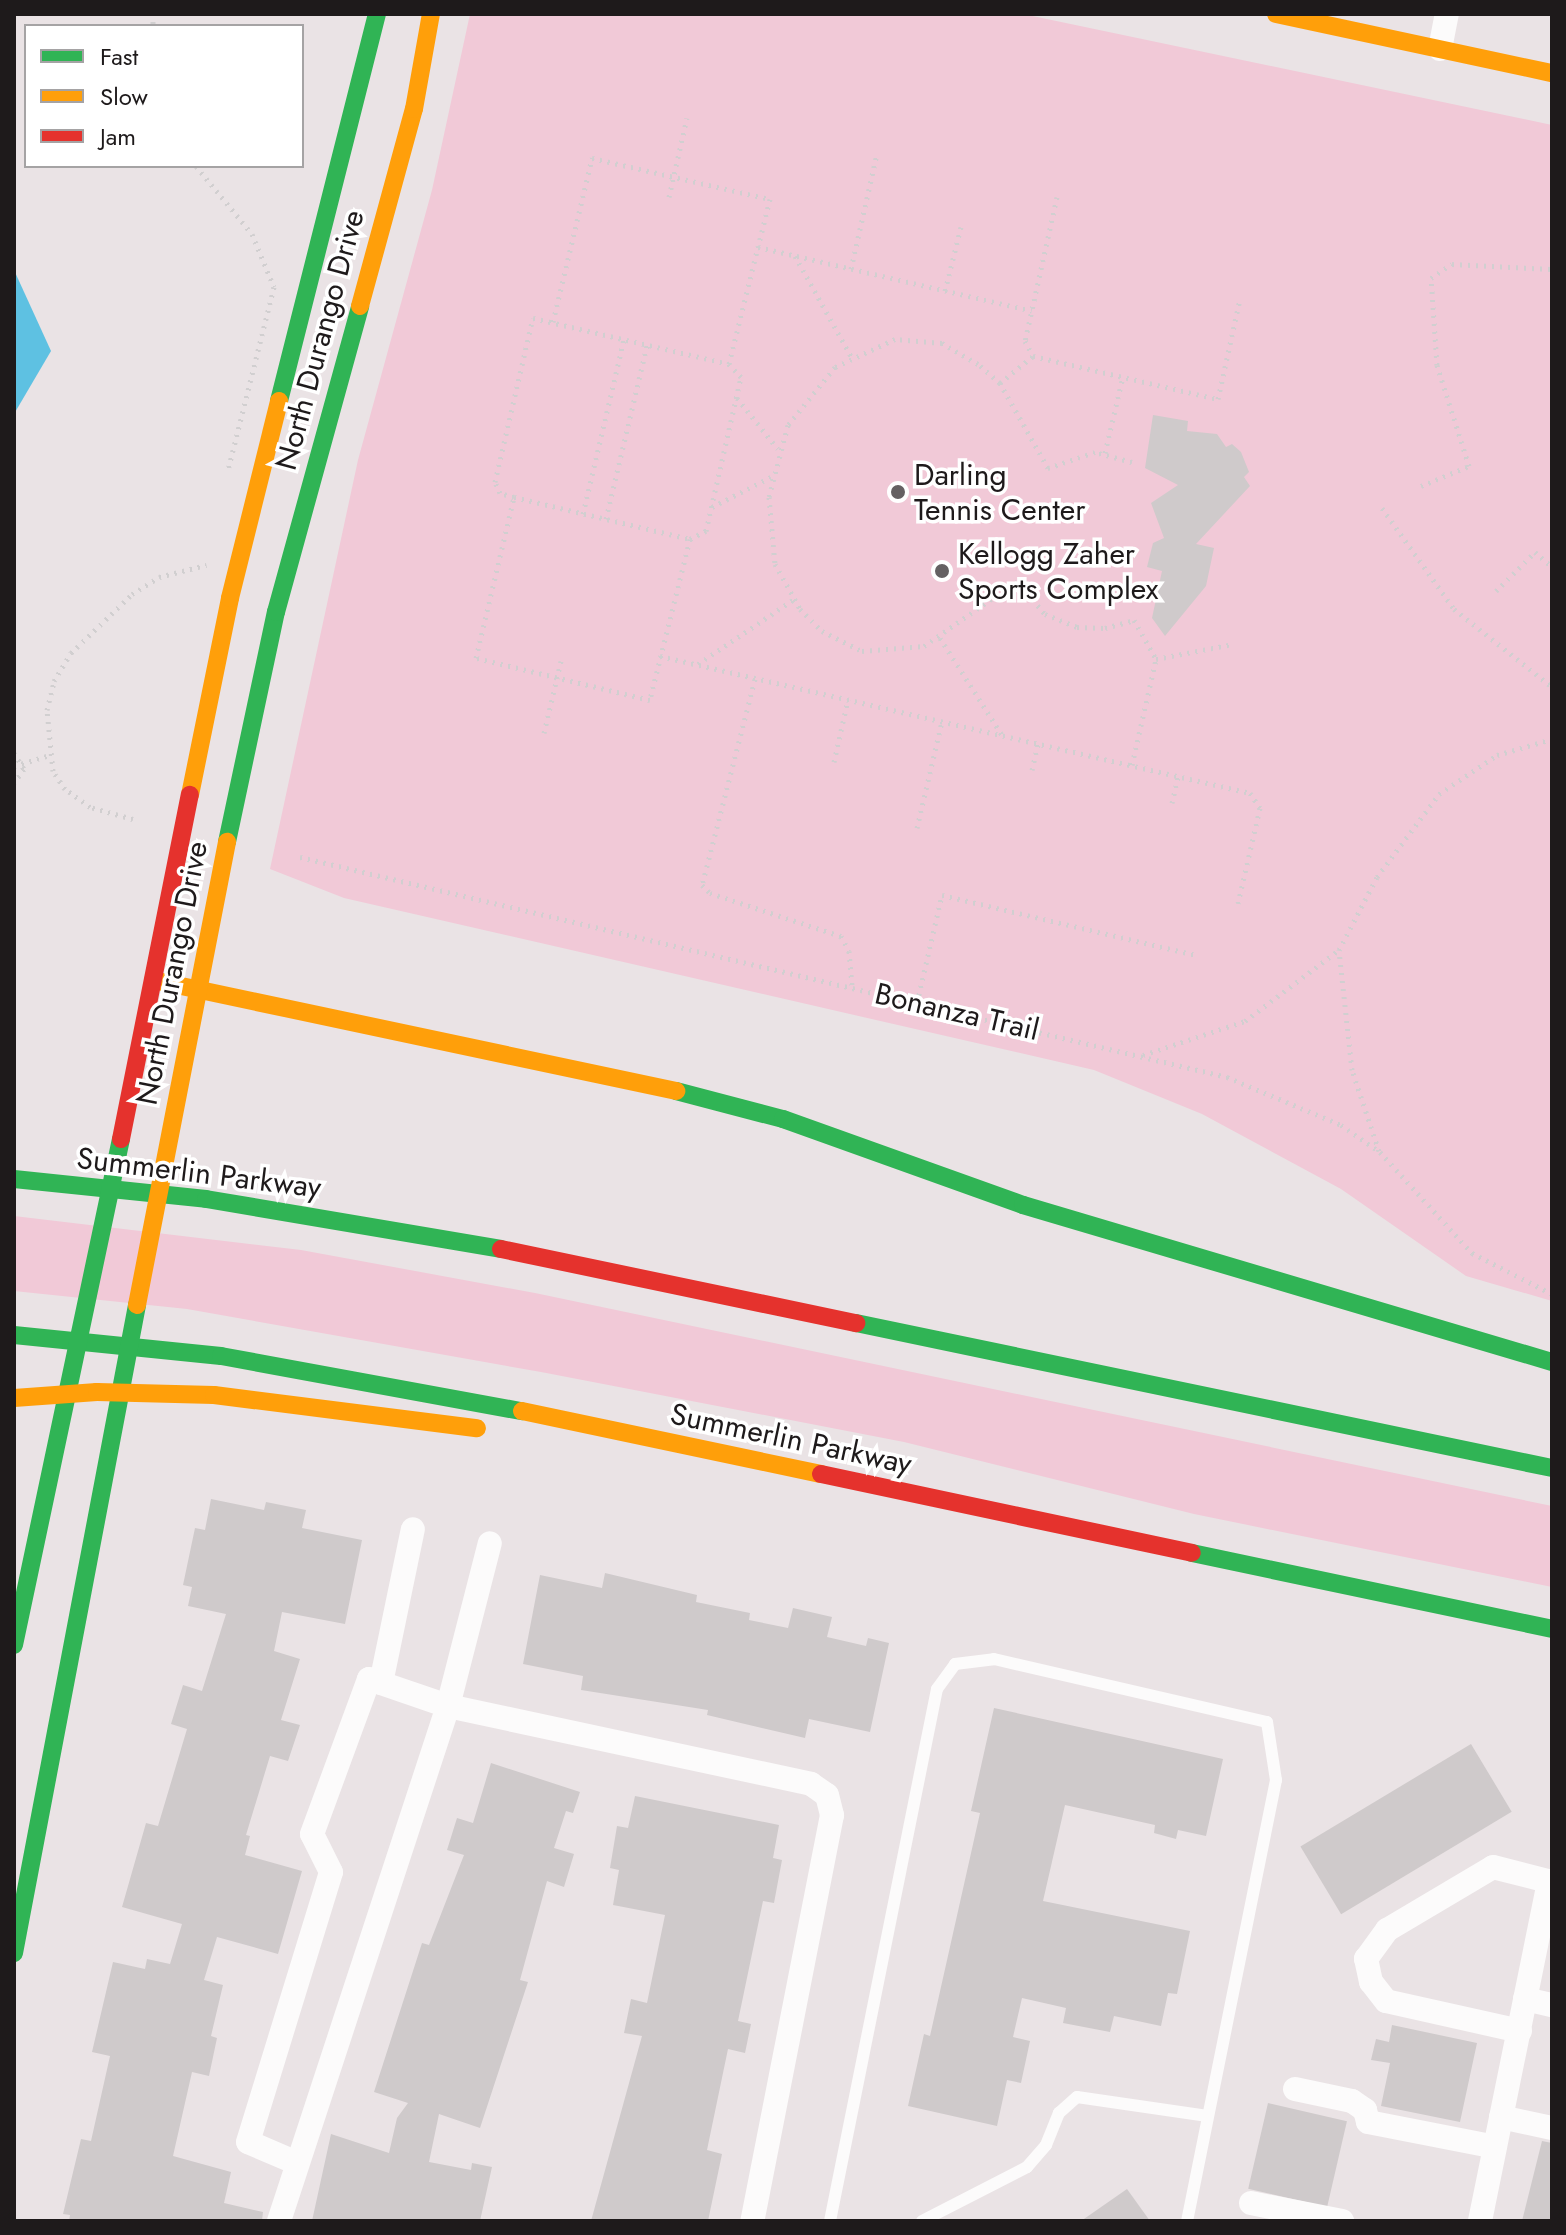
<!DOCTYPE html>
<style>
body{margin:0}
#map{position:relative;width:1566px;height:2235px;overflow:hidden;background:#eae3e5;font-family:Jost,sans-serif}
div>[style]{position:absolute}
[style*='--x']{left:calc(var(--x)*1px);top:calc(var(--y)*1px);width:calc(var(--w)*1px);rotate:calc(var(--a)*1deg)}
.green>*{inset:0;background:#f1c9d7}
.water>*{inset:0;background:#5ec1e2}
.building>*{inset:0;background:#cfcacb;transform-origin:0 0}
.path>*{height:5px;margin-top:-2.5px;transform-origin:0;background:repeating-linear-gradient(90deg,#d1cfd0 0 2px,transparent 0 8px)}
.lane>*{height:12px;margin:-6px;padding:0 6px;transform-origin:6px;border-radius:6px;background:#fcfbfb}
.street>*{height:24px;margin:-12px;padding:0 12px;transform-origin:12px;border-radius:12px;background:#fcfbfb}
.fast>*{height:18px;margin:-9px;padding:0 9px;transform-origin:9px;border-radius:9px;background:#30b455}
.slow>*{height:18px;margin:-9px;padding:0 9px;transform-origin:9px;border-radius:9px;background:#ff9f0a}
.jam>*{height:18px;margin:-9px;padding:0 9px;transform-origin:9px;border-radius:9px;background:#e5322d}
.dots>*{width:22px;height:22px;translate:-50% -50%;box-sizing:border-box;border:4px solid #fff;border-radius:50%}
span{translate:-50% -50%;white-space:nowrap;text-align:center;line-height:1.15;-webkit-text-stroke:7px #fff;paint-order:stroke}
.street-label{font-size:30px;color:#1e1a1b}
.poi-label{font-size:30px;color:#1e1a1b}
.left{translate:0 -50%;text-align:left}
.frame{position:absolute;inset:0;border:16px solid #1e1a1b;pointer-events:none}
.legend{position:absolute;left:24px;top:24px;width:280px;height:144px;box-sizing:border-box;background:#fff;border:2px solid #a5a3a4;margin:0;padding:10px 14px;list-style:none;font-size:24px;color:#1e1a1b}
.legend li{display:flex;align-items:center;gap:16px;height:40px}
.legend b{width:40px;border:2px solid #a5a3a4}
</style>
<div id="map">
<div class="green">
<div style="clip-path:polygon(470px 14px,1023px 14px,1552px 125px,1552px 1301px,1466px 1276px,1341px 1189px,1202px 1114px,1094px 1070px,344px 898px,270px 869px,358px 460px,432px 190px)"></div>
<div style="clip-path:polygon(14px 1216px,301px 1250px,535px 1293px,1552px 1506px,1552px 1587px,1194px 1514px,904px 1442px,541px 1372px,187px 1309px,14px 1291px)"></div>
</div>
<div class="water">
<div style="clip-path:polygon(14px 270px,51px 351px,14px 414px)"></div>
</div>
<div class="building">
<div style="clip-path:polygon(1153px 415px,1188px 421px,1187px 431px,1217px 434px,1226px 447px,1232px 444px,1241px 452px,1249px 472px,1244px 477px,1250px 486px,1196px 544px,1214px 548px,1206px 586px,1165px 636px,1152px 618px,1162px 571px,1147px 567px,1153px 543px,1164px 538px,1151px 503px,1178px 485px,1145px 468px)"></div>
<div style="clip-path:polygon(211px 1499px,264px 1510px,266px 1502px,306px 1510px,302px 1528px,362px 1540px,345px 1624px,282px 1612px,274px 1651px,300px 1659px,281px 1720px,300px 1725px,288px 1761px,270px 1756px,246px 1835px,250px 1836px,245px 1855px,302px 1871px,278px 1954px,217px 1937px,204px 1980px,223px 1985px,211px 2036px,217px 2038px,209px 2076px,192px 2072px,173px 2156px,231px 2172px,224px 2203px,263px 2212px,262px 2221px,69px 2221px,70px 2215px,63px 2214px,81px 2139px,91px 2141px,110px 2056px,92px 2052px,113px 1962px,145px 1969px,147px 1959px,170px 1964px,182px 1924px,122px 1907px,146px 1823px,158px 1826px,187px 1729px,171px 1724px,183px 1685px,202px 1691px,226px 1614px,188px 1606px,192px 1587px,183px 1585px,195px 1528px,205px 1530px)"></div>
<div style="clip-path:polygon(605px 1573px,697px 1595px,696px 1602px,750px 1613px,749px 1620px,788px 1628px,793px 1608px,832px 1617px,827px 1637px,866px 1646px,868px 1638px,889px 1643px,870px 1732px,809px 1719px,805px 1738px,707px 1715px,708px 1710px,581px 1690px,583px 1676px,523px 1664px,540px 1575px,602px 1588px)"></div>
<div style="clip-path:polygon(994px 1708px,1223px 1759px,1206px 1836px,1178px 1830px,1176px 1839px,1154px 1833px,1155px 1825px,1065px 1805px,1043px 1901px,1190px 1931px,1177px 1994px,1168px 1993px,1161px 2026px,1114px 2016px,1110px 2032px,1063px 2023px,1066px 2008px,1022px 1998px,1013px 2037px,1030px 2041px,1021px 2083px,1007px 2080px,997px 2126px,908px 2106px,924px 2034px,930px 2036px,980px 1813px,971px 1811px)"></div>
<div style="left:1471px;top:1744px;width:79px;height:199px;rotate:59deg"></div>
<div style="clip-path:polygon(491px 1763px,580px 1792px,573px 1813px,566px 1811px,554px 1848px,574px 1854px,564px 1887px,547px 1881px,520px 1980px,528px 1982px,480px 2128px,439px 2114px,429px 2162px,471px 2170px,472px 2163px,492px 2167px,480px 2221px,312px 2221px,331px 2134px,389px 2153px,397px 2118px,408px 2103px,374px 2092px,422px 1943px,429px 1945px,464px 1855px,447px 1850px,457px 1818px,473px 1823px)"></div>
<div style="clip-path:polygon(635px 1796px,779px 1825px,773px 1858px,782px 1860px,774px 1903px,763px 1901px,738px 2021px,751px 2024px,745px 2053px,728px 2049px,707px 2150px,722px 2154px,708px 2221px,591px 2221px,642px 2036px,624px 2033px,631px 1999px,647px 2003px,665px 1915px,613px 1905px,619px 1870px,610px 1868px,617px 1826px,628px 1828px)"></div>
<div style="clip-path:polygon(1392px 2025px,1477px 2043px,1460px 2122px,1381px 2106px,1390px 2063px,1371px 2060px,1376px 2039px,1389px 2042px)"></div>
<div style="left:1268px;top:2103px;width:81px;height:88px;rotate:13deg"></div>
<div style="clip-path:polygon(1542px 2141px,1552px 2143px,1552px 2221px,1522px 2221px)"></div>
<div style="clip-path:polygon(1127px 2189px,1150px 2221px,1081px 2221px)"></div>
</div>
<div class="path">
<div style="--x:153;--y:14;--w:12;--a:90"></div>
<div style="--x:196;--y:166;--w:88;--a:50.5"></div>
<div style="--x:252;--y:234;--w:57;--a:67.5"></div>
<div style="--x:274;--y:287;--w:189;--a:104.1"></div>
<div style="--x:669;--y:197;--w:81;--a:-77.2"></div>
<div style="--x:1057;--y:197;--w:148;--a:102.5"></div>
<div style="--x:1025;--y:341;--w:17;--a:62"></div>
<div style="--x:1033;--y:356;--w:190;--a:13.1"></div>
<div style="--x:1218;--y:399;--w:102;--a:-77.6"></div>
<div style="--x:795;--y:256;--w:115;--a:60.8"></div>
<div style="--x:851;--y:269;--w:118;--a:-77.3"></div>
<div style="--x:945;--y:291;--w:66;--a:-76"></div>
<div style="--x:553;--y:322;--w:169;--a:-76.6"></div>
<div style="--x:592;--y:158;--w:183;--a:13"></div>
<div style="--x:770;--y:199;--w:49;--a:104"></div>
<div style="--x:758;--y:247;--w:281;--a:13.1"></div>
<div style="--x:1000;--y:383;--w:43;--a:-39.3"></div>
<div style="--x:737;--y:398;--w:65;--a:51.2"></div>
<div style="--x:1105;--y:453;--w:79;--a:-76.8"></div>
<div style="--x:1132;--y:462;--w:38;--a:-165"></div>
<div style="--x:1095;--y:452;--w:50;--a:161.2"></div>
<div style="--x:1048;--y:468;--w:98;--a:-119.5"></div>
<div style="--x:1000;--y:383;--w:29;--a:-139"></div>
<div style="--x:978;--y:364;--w:42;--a:-149.7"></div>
<div style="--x:942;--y:343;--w:47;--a:-175.1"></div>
<div style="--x:895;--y:339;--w:66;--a:155"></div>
<div style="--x:835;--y:367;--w:75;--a:129"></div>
<div style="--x:788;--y:425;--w:74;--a:104.8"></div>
<div style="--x:769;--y:497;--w:67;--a:84.9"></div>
<div style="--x:775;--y:564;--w:51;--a:60.9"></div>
<div style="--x:800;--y:609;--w:31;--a:45"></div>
<div style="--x:822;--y:631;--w:45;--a:26.6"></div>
<div style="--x:862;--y:651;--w:62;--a:-4.6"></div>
<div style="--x:924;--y:646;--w:113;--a:-35"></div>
<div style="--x:1017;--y:581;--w:43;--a:49.7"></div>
<div style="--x:1045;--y:614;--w:35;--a:22"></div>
<div style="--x:1077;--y:627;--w:28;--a:2"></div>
<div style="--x:1105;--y:628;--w:30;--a:-15"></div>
<div style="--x:1134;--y:620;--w:45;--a:60.6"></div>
<div style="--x:1156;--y:659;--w:78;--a:-11"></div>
<div style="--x:1421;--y:486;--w:52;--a:-22.6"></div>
<div style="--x:1469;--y:466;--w:106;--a:-107.6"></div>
<div style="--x:1437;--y:365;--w:87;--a:-93.9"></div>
<div style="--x:1431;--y:278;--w:25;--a:-34"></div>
<div style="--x:1452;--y:264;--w:100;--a:2.9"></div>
<div style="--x:514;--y:497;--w:15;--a:-164"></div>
<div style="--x:500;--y:493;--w:12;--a:-114"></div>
<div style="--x:495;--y:482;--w:168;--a:-77"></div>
<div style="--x:533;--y:318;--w:201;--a:13.2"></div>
<div style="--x:712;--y:507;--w:66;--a:-27"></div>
<div style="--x:1382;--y:508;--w:124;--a:54.5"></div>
<div style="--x:1454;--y:609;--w:125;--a:38.5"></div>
<div style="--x:583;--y:514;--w:180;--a:-76.8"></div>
<div style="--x:606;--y:519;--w:179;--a:-76.7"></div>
<div style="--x:690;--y:539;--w:166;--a:104"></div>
<div style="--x:650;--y:700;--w:179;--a:-166.4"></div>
<div style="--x:476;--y:658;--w:165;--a:-76.7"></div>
<div style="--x:514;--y:497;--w:181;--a:13.4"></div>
<div style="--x:690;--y:539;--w:18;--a:-27"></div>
<div style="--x:706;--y:531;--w:158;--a:-77.2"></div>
<div style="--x:741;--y:377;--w:18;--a:-133"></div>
<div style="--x:729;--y:364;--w:121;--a:-76.1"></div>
<div style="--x:1496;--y:591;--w:55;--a:-45"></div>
<div style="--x:1535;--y:552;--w:23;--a:41"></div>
<div style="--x:940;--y:638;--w:115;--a:57.4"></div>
<div style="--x:660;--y:656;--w:606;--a:13.07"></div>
<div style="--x:1250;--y:793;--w:18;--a:56"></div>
<div style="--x:1260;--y:808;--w:98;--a:103"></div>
<div style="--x:698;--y:664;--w:115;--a:-34"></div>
<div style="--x:755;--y:679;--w:213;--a:104.4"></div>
<div style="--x:702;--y:885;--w:11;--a:45"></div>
<div style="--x:710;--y:893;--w:138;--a:18.2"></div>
<div style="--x:841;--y:936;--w:17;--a:62"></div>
<div style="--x:849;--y:951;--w:37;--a:85"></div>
<div style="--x:544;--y:733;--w:74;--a:-76.7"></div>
<div style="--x:14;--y:753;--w:19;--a:58"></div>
<div style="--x:24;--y:769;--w:17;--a:126"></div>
<div style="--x:834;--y:762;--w:64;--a:-77.3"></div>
<div style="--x:1132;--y:765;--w:109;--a:-77.2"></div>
<div style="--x:14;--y:766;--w:37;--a:-17"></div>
<div style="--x:1032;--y:770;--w:27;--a:-77"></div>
<div style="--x:1172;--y:803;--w:28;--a:-77"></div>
<div style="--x:133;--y:819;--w:45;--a:-164.4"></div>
<div style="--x:90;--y:807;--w:31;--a:-144"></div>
<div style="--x:65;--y:789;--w:22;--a:-124"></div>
<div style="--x:53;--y:771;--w:61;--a:-95.6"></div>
<div style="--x:47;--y:710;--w:30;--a:-76"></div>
<div style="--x:54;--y:681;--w:33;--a:-59"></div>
<div style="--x:71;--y:653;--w:85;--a:-44"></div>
<div style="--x:132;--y:594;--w:32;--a:-32"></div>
<div style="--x:159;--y:577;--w:49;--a:-14.3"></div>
<div style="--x:917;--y:828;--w:110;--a:-76.8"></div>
<div style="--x:300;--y:857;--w:953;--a:13.35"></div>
<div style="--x:1227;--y:1077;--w:124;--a:22.8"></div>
<div style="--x:1341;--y:1125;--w:47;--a:34.7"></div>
<div style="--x:1380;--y:1152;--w:137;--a:47.7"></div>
<div style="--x:1472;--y:1253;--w:90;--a:27.1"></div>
<div style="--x:917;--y:1003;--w:111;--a:-77"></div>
<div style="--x:942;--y:895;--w:261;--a:13.3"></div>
<div style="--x:1143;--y:1055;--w:108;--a:-18.4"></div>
<div style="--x:1245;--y:1021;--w:118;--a:-37.1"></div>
<div style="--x:1379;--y:1151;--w:85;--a:-108.4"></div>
<div style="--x:1352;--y:1070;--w:121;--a:-96.2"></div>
<div style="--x:1339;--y:950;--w:82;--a:-62.5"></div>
<div style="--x:1377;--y:877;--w:104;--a:-53.2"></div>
<div style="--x:1439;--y:794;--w:70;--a:-33.9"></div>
<div style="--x:1497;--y:755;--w:57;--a:-16.2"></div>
</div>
<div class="lane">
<div style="--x:830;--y:2221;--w:543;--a:-78.63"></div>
<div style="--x:937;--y:1689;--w:31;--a:-54"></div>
<div style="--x:955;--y:1664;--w:39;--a:-7"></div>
<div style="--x:994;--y:1659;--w:280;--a:13"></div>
<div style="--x:1267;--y:1722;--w:59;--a:81.2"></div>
<div style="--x:1276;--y:1780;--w:450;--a:101.4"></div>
<div style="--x:922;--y:2221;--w:118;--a:-27.2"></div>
<div style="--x:1027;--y:2167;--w:29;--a:-49"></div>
<div style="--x:1046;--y:2145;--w:35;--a:-68"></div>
<div style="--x:1059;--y:2113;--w:24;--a:-42"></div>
<div style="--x:1077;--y:2097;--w:132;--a:8.3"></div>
</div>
<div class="street">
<div style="--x:1440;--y:49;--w:36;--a:-79"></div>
<div style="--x:381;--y:1683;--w:157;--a:-78.3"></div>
<div style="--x:1525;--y:1999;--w:28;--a:13"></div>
<div style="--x:1520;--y:2031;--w:137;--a:-167.4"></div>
<div style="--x:1386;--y:2001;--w:24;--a:-128"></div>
<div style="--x:1371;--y:1982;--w:24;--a:-102"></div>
<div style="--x:1366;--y:1959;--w:36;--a:-54"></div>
<div style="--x:1387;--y:1930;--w:123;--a:-30.7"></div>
<div style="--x:1493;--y:1867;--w:61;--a:14.3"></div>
<div style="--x:1295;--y:2089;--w:58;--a:11.9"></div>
<div style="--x:1352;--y:2101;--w:16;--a:35"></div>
<div style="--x:1365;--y:2110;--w:12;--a:76"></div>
<div style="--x:1368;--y:2122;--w:129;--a:11.1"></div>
<div style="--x:1501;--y:2117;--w:52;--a:12.2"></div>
<div style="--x:297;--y:2163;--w:53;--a:-156.8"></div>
<div style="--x:248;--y:2142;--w:282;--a:-72.9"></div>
<div style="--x:331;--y:1872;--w:42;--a:-116.6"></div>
<div style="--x:312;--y:1834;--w:165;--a:-69.8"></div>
<div style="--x:369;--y:1679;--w:83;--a:18.9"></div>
<div style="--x:448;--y:1706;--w:168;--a:-75.6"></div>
<div style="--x:1251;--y:2203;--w:93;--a:11.2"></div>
<div style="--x:279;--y:2221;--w:542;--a:-71.83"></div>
<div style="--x:448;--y:1706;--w:371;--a:12.1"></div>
<div style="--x:811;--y:1784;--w:19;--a:35"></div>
<div style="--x:827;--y:1795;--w:21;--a:76"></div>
<div style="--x:832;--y:1815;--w:414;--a:101.1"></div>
<div style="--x:1480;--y:2221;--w:347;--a:-78.5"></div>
</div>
<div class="fast">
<div style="--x:279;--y:401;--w:399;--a:-75.8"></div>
<div style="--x:227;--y:842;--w:235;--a:-78"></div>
<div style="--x:276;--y:612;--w:317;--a:-74.6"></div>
<div style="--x:676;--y:1091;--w:111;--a:14.7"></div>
<div style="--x:783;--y:1119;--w:255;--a:19.7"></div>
<div style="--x:1023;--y:1205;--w:552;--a:16.53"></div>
<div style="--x:14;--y:1179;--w:193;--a:5.9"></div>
<div style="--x:206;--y:1199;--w:299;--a:9.6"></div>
<div style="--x:856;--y:1323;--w:711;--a:11.77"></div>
<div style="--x:14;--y:1335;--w:208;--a:5.8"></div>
<div style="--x:221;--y:1356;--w:306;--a:10.4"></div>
<div style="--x:1192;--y:1553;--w:368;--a:11.9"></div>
<div style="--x:14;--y:1645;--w:517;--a:-78.06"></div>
<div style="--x:14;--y:1953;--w:660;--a:-79.25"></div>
</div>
<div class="slow">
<div style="--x:1276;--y:14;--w:282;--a:12.1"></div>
<div style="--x:360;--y:306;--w:204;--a:-74.7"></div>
<div style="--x:414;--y:109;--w:97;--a:-79.9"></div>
<div style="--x:190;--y:795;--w:201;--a:-78.5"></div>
<div style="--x:230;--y:598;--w:203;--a:-76"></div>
<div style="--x:153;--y:980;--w:535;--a:11.98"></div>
<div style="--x:137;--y:1305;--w:472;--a:-79"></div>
<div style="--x:14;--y:1398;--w:83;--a:-4.1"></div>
<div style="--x:97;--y:1392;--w:117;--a:1.5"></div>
<div style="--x:214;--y:1395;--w:265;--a:7.2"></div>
<div style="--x:522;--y:1411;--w:306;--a:11.9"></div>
</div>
<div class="jam">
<div style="--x:121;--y:1139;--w:351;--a:-78.7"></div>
<div style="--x:501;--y:1249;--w:363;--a:11.8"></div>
<div style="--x:821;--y:1474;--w:379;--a:12"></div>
</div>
<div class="dots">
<div style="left:898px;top:492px;background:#656062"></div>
<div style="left:942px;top:571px;background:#656062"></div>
</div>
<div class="street-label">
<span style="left:320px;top:340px;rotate:-75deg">North Durango Drive</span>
<span style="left:172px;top:973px;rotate:-79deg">North Durango Drive</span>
<span style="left:957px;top:1012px;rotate:13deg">Bonanza Trail</span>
<span style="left:199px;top:1173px;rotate:7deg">Summerlin Parkway</span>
<span style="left:791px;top:1439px;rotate:12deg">Summerlin Parkway</span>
</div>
<div class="poi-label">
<span class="left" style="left:914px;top:492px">Darling<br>Tennis Center</span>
<span class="left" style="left:958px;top:571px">Kellogg Zaher<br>Sports Complex</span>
</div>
<div class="frame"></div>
<ul class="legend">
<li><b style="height:10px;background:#30b455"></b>Fast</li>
<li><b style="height:10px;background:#ff9f0a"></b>Slow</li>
<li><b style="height:10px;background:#e5322d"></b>Jam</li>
</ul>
</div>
